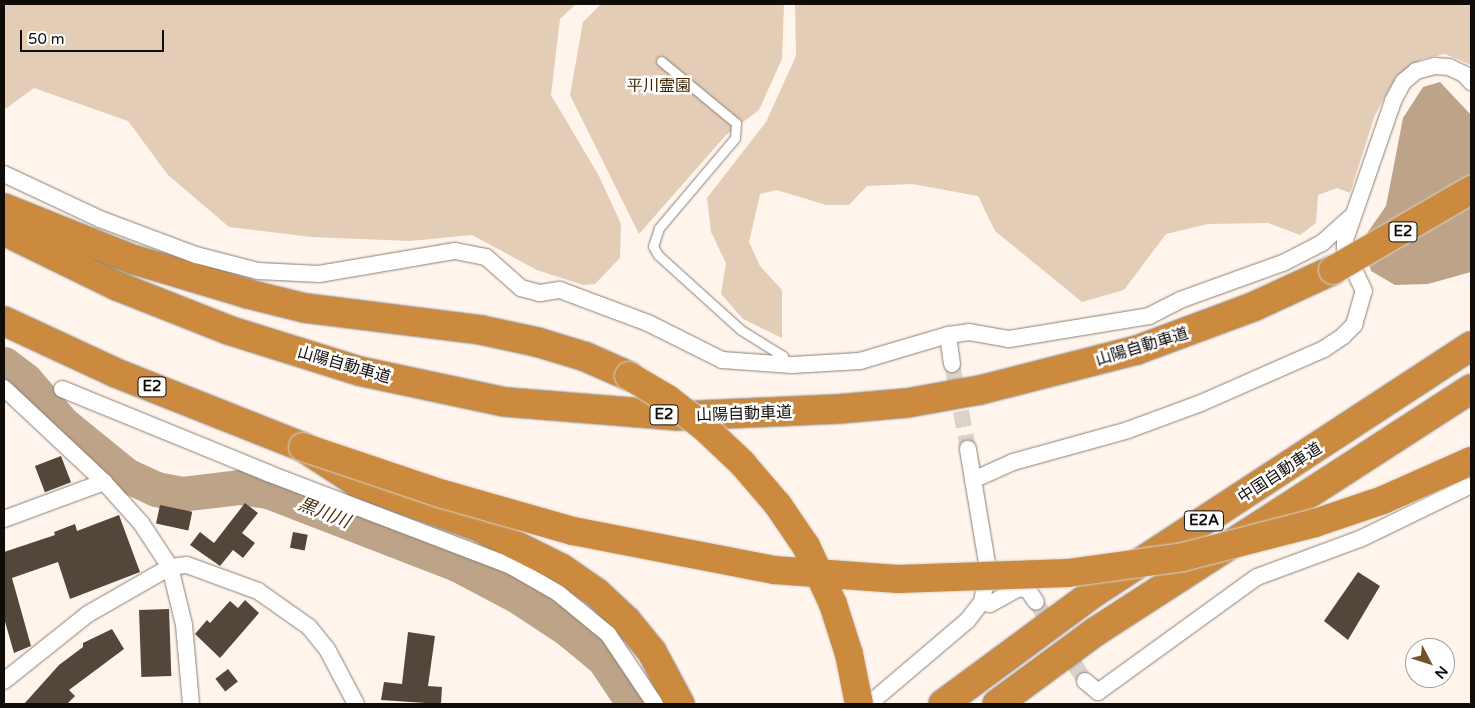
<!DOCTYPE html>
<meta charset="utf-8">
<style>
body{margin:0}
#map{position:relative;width:1475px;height:708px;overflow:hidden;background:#fff5ec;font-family:"Varela Round","Noto Sans JP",sans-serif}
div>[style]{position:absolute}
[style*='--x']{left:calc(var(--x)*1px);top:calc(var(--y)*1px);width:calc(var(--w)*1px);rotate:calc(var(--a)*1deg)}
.green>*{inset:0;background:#e3cdb7}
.water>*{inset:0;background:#bda388}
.river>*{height:35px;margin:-17.5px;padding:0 17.5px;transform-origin:17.5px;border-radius:17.5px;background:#bda388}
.building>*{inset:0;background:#53473b;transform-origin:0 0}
.street-tunnel>*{height:16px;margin-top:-8px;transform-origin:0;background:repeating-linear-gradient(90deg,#dbd2ca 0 16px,transparent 0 24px)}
.roads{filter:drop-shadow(0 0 1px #8c7e71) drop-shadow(0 0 1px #8c7e71)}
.lane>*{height:9px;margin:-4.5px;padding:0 4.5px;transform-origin:4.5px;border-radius:4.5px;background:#fff}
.street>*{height:16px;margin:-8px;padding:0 8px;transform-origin:8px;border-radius:8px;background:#fff}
.highway>*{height:28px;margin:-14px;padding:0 14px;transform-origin:14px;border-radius:14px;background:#cb8a3d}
.bridges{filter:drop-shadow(0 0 1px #d4d3d3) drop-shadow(0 0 1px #d4d3d3)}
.highway-bridge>*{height:28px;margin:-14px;padding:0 14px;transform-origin:14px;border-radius:14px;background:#cb8a3d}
span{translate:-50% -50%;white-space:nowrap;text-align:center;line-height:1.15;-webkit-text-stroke:5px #fff;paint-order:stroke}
.shield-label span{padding:1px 4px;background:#fff;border:1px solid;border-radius:4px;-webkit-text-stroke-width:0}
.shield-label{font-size:15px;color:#110c08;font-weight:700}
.park-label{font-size:16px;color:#402402}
.street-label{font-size:16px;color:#110c08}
.water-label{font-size:18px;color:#4b2f0d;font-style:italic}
.frame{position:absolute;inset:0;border:5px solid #110c08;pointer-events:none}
.north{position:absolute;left:1405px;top:638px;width:50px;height:50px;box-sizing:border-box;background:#fff;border:1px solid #a09e9c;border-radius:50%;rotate:130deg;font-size:14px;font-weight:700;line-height:20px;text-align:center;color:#110c08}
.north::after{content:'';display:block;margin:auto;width:18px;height:22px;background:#75512a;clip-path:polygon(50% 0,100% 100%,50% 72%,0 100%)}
.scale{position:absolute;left:20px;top:30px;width:144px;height:22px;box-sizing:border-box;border:2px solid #110c08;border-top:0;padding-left:6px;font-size:15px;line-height:18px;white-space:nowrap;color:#110c08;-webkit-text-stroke:4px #fff;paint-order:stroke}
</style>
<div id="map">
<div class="green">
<div style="clip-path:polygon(4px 4px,576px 4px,560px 19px,551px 95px,599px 176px,621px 224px,620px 258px,595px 284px,583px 285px,537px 270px,472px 235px,410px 241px,311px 237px,229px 227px,168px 175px,128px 121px,34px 88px,4px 110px)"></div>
<div style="clip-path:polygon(601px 4px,784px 4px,782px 59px,759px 110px,726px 135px,639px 234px,570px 95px,583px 22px)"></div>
<div style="clip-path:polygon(795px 4px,1471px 4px,1471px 65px,1445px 54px,1421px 59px,1393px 82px,1375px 115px,1350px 193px,1337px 188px,1318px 195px,1316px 223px,1300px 235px,1268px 223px,1208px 224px,1166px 234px,1124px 290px,1082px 302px,995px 231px,978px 196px,912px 184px,867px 186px,849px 205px,826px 205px,777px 190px,760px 194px,749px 242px,760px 266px,782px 290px,782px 338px,743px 319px,721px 294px,726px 263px,711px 232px,707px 198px,766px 122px,796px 56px)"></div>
</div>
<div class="water">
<div style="clip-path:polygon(1440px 82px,1471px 115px,1471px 272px,1428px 284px,1395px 285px,1371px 271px,1363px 239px,1386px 206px,1403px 118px,1423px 87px)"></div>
</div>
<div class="river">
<div style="--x:4;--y:364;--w:26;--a:37"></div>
<div style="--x:25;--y:380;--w:57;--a:49.3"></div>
<div style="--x:62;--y:423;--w:82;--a:39.1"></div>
<div style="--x:126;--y:475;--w:33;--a:25"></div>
<div style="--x:156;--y:489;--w:25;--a:11"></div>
<div style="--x:181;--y:494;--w:58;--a:-6.9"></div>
<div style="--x:239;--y:487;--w:29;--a:8"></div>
<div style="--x:268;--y:491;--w:203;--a:21.1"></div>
<div style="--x:457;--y:564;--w:67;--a:27.7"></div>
<div style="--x:516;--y:595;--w:64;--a:33.4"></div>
<div style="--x:569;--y:630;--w:45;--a:39.6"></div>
<div style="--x:604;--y:659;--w:54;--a:56.3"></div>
</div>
<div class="building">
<div style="left:61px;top:456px;width:28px;height:28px;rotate:69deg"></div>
<div style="clip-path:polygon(245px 503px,258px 513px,242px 533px,255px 543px,243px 558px,233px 550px,220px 566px,190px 545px,200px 532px,214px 543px)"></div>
<div style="left:160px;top:505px;width:33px;height:19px;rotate:12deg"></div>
<div style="clip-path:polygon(119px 515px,140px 572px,70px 599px,58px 562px,12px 578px,31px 646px,14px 653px,4px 618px,4px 552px,55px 535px,54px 532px,75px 524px,77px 531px)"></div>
<div style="left:293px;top:532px;width:15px;height:16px;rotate:11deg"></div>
<div style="clip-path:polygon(1358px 572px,1380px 586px,1348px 640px,1324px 621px)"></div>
<div style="clip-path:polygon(245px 600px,259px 613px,220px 658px,195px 634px,207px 620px,210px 623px,230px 601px,238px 608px)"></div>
<div style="left:169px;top:609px;width:67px;height:30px;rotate:88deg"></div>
<div style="clip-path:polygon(112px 629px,124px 649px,69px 690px,75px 696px,67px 704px,24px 704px,59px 665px,83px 647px,83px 643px)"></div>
<div style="clip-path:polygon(408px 632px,435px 636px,428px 686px,442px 687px,441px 704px,381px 700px,384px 682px,402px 684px)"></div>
<div style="left:228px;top:669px;width:16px;height:16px;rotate:52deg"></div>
</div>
<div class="street-tunnel">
<div style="--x:952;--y:364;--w:86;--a:79.3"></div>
<div style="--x:1036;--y:602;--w:93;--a:58.2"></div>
</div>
<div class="roads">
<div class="lane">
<div style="--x:661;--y:61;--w:97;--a:39.6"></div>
<div style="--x:736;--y:123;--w:15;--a:94"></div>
<div style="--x:735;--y:138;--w:118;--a:130.2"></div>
<div style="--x:659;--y:228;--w:19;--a:108"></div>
<div style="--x:653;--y:246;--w:10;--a:61"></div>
<div style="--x:658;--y:255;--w:112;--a:42.1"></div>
<div style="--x:741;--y:330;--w:49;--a:31.8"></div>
<div style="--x:783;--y:356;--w:8;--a:83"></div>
</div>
<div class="street">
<div style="--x:4;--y:174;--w:106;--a:25.1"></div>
<div style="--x:100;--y:219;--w:103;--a:20.6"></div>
<div style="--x:196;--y:255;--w:64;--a:14.5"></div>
<div style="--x:258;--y:271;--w:61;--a:2.8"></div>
<div style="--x:319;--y:274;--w:138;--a:-9.6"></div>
<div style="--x:455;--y:251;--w:32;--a:11"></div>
<div style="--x:486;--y:257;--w:47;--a:41.5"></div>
<div style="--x:521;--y:288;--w:20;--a:15"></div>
<div style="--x:540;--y:293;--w:20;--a:-9"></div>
<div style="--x:560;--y:290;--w:94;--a:20.6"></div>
<div style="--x:648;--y:323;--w:83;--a:26.6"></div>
<div style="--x:722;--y:360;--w:70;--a:4.1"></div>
<div style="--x:792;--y:365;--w:68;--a:-3.4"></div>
<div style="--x:860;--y:361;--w:92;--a:-16.5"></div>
<div style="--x:952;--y:364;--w:29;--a:-98"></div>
<div style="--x:948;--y:335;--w:21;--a:-8"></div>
<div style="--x:969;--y:332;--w:41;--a:9.9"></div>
<div style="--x:1009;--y:339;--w:142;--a:-9.3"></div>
<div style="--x:1149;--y:316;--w:35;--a:-27"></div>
<div style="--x:1180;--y:300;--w:109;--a:-19.8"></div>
<div style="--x:1283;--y:263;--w:44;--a:-27.1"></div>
<div style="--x:1322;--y:243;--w:38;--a:-42"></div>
<div style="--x:4;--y:388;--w:137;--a:43.2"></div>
<div style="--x:104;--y:482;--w:55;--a:47.9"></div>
<div style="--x:141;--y:523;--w:53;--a:56.6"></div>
<div style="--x:170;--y:567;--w:60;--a:76.4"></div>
<div style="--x:184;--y:625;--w:79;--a:84.9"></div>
<div style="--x:62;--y:389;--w:225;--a:22.2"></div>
<div style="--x:270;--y:474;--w:258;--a:20.9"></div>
<div style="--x:511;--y:566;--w:54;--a:29.9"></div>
<div style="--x:558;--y:593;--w:65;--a:39.4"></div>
<div style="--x:608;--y:634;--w:84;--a:56.1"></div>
<div style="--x:973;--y:480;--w:44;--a:-24.2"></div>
<div style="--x:1013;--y:462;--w:119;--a:-15.5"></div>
<div style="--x:1128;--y:430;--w:78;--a:-20.3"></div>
<div style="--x:1201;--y:403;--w:134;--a:-23.7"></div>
<div style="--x:1324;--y:349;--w:23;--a:-34"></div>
<div style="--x:1343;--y:336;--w:16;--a:-45"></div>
<div style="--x:1354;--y:325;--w:35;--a:-74"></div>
<div style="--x:1364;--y:291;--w:44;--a:-115.4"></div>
<div style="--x:1345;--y:251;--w:11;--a:-90"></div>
<div style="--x:1345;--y:240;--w:147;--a:-70.9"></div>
<div style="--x:1393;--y:101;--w:21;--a:-62"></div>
<div style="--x:1403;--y:82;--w:17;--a:-40"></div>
<div style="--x:1416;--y:71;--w:20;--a:-15"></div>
<div style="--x:1435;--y:66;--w:14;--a:4"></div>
<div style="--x:1449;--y:67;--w:17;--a:25"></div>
<div style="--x:1464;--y:74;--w:11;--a:49"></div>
<div style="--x:4;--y:519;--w:107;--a:-20.3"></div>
<div style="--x:982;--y:602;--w:8;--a:14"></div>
<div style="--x:990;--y:604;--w:33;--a:-29"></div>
<div style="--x:1019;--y:588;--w:9;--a:13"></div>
<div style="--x:1028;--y:590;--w:14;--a:56"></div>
<div style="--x:4;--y:681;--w:107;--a:-38.6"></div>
<div style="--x:88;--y:614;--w:95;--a:-29.8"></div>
<div style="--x:170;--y:567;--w:17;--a:-7"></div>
<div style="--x:187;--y:565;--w:76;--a:20.1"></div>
<div style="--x:258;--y:591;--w:62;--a:35.2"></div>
<div style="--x:309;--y:627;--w:28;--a:51"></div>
<div style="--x:327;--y:649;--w:62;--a:62.2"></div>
<div style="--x:1085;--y:681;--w:17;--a:40"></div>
<div style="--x:1098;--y:692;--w:196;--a:-35.9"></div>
<div style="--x:1257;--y:577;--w:110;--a:-20.3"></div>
<div style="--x:1360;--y:539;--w:123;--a:-25.9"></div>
<div style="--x:869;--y:704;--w:128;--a:-40.3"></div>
<div style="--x:967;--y:621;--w:24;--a:-52"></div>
<div style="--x:982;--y:602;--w:34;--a:-80"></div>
<div style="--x:988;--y:569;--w:122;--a:-99.5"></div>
</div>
<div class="highway">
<div style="--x:4;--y:208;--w:141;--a:21.7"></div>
<div style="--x:135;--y:260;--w:118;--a:16.7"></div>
<div style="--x:248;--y:294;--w:59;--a:13.8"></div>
<div style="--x:305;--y:308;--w:177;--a:7.1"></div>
<div style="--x:481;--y:330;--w:57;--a:12.1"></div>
<div style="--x:537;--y:342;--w:51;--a:17"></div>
<div style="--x:586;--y:357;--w:47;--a:23.8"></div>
<div style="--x:4;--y:231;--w:126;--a:26"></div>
<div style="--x:117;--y:286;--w:119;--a:21.6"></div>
<div style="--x:228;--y:330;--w:137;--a:17.4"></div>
<div style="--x:359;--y:371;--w:149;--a:12"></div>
<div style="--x:505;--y:402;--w:175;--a:4.6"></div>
<div style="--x:679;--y:416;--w:159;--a:-2.5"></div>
<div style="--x:838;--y:409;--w:69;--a:-5"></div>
<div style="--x:907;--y:403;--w:74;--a:-10.1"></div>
<div style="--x:980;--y:390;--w:162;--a:-14.3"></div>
<div style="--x:1137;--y:350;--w:126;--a:-20.4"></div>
<div style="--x:1255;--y:306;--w:86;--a:-24.8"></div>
<div style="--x:4;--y:321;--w:123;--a:24.9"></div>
<div style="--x:116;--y:373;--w:201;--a:21.6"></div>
<div style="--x:303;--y:447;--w:66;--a:33.2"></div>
<div style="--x:358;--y:483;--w:129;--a:20"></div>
<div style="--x:479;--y:527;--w:92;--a:26.6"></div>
<div style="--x:561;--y:568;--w:44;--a:34.8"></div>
<div style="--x:597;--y:593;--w:41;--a:43"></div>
<div style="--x:627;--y:621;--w:40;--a:51"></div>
<div style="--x:652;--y:652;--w:59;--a:61.7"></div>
<div style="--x:943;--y:704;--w:189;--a:-36.4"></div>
<div style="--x:1095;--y:592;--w:449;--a:-33.2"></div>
<div style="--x:997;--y:704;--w:122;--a:-36.3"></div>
<div style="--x:1095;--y:632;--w:448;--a:-32.9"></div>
</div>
</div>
<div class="bridges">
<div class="highway-bridge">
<div style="--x:1333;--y:270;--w:160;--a:-30.1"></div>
<div style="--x:629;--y:376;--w:45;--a:30.5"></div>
<div style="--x:668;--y:399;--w:47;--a:38.1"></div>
<div style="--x:705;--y:428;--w:51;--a:43.4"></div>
<div style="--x:742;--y:463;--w:55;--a:49.4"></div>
<div style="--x:778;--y:505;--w:50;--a:55.7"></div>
<div style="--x:806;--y:546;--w:64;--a:65"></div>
<div style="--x:833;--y:604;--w:52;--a:72.3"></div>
<div style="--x:849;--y:654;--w:51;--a:78.7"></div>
<div style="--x:303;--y:447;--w:148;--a:18.6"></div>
<div style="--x:443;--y:494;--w:135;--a:15.9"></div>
<div style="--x:573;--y:531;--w:205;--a:11"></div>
<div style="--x:774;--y:570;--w:124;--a:4.2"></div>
<div style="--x:898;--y:579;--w:170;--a:-2"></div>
<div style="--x:1068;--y:573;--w:116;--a:-7.9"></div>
<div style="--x:1183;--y:557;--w:136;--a:-14.4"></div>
<div style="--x:1315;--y:523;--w:72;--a:-18.7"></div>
<div style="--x:1383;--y:500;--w:96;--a:-23.9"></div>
</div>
</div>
<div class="shield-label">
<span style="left:1403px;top:232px">E2</span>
<span style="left:152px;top:387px">E2</span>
<span style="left:664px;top:415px">E2</span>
<span style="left:1204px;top:521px">E2A</span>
</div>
<div class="park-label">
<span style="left:659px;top:86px">平川霊園</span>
</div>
<div class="street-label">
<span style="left:1142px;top:347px;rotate:-17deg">山陽自動車道</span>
<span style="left:344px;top:365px;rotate:16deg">山陽自動車道</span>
<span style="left:744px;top:414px;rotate:-2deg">山陽自動車道</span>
<span style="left:1280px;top:473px;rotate:-33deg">中国自動車道</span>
</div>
<div class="water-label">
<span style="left:324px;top:513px;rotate:21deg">黒川川</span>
</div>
<div class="frame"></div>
<div class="north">N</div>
<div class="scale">50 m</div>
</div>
